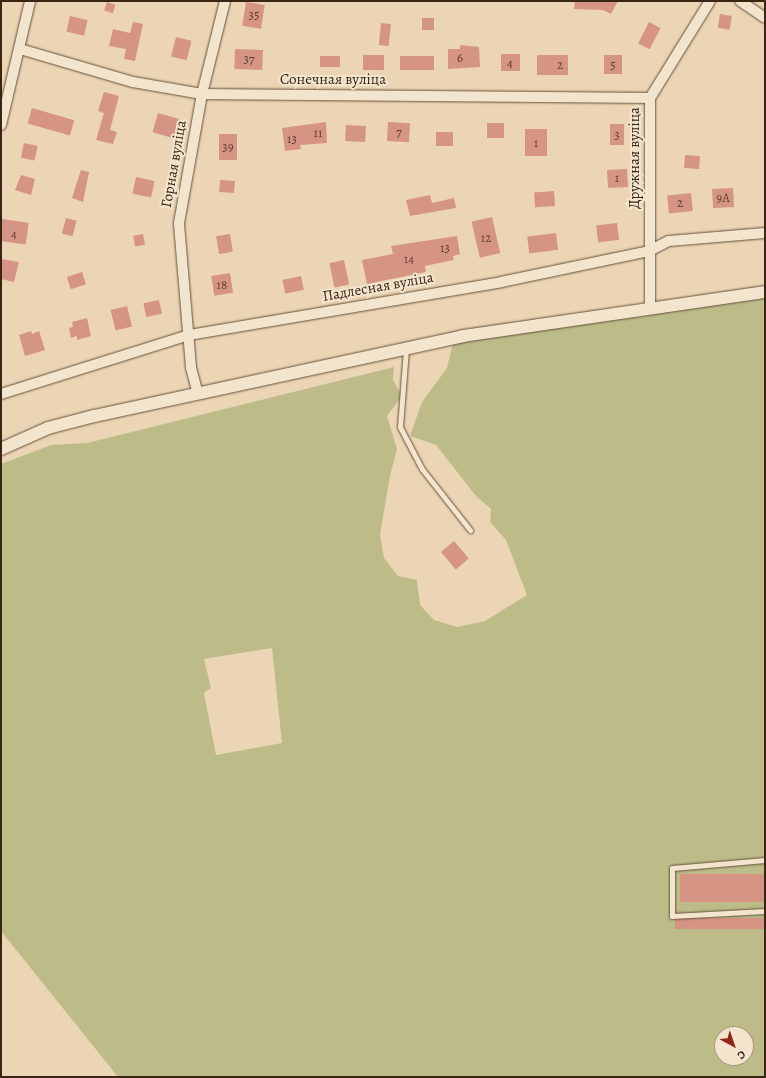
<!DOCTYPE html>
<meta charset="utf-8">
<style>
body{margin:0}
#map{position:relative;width:766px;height:1078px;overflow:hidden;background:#ecd5b4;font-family:Alegreya,serif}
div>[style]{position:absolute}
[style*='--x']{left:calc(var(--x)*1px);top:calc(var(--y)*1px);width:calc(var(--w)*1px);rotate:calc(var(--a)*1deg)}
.green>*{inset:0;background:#bdbc89}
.building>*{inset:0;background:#d69485;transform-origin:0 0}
.roads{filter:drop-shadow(0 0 1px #65513a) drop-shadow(0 0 1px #65513a)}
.service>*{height:5px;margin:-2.5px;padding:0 2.5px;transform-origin:2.5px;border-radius:2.5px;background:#f3e4ce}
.minor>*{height:10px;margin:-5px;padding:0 5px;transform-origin:5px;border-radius:5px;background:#f3e4ce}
.tertiary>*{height:12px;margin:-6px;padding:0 6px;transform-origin:6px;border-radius:6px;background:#f3e4ce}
span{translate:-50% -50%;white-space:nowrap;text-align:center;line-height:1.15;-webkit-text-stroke:4px #f3e4ce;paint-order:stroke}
.number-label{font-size:13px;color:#60412f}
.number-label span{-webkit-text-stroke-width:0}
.street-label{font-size:15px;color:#382512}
.frame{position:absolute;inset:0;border:2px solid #382512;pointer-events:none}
.north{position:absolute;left:714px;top:1026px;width:40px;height:40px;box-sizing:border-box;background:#f3e4ce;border:1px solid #a89883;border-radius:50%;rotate:140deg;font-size:11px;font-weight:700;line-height:16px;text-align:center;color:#382512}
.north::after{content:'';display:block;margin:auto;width:14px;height:18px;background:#8f2418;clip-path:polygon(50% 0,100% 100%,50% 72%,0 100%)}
</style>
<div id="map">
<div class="green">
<div style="clip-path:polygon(evenodd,765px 298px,765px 1077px,118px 1077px,1px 931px,1px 464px,51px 445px,87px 443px,394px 367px,393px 380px,402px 396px,387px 416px,397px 449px,390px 476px,380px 535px,384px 558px,398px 576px,417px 580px,420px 605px,434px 620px,457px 627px,485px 621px,527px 595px,506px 540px,490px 522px,491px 509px,476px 496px,436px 445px,410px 436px,422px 402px,447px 368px,453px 343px,765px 298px,272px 648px,282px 743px,216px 755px,204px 693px,211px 688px,204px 659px,272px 648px,765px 298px,722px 1034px,746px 1034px,746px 1058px,722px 1058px,722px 1034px)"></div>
</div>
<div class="building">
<div style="clip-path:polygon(575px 1px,618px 1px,611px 14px,603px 10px,574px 9px)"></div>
<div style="left:107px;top:2px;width:9px;height:9px;rotate:18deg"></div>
<div style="left:246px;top:2px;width:19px;height:24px;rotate:9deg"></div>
<div style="left:720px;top:14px;width:12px;height:14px;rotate:9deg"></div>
<div style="left:70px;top:16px;width:18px;height:16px;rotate:13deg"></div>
<div style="left:422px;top:18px;width:12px;height:12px"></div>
<div style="clip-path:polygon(133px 22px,143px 24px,135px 61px,124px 59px,126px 49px,109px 46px,113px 29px,130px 33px)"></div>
<div style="left:649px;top:22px;width:13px;height:24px;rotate:27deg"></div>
<div style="left:381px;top:23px;width:10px;height:22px;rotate:6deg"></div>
<div style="left:176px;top:37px;width:16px;height:20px;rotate:14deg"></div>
<div style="clip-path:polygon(460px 45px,479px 47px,480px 67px,448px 69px,448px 49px,460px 49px)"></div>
<div style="left:235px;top:49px;width:28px;height:20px;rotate:2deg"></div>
<div style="left:501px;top:54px;width:19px;height:17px"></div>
<div style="left:363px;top:55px;width:21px;height:15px"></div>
<div style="left:537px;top:55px;width:31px;height:20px"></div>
<div style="left:604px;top:55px;width:18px;height:19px"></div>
<div style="left:320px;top:56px;width:20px;height:11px"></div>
<div style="left:400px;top:56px;width:34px;height:14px"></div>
<div style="clip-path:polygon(104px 92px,119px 96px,110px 130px,117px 132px,113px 144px,96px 140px,104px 113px,98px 111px)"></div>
<div style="left:32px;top:108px;width:44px;height:16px;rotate:16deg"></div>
<div style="left:158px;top:113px;width:22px;height:20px;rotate:16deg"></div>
<div style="clip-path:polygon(326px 122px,327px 143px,300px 145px,301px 149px,285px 151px,282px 128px)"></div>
<div style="left:388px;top:122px;width:22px;height:19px;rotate:3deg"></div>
<div style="left:487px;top:123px;width:17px;height:15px"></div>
<div style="left:610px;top:124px;width:14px;height:21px"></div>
<div style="left:346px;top:125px;width:20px;height:16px;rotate:3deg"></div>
<div style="left:525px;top:129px;width:22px;height:27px"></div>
<div style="left:436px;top:132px;width:17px;height:14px"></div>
<div style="left:219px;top:134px;width:18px;height:26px"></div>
<div style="left:24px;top:143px;width:14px;height:15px;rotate:12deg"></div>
<div style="left:685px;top:155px;width:15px;height:13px;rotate:4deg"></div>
<div style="left:627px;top:169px;width:18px;height:20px;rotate:87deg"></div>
<div style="clip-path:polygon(81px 170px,89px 172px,83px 202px,72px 198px)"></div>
<div style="clip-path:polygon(21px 175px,35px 179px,31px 195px,15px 190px)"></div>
<div style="left:136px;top:177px;width:19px;height:17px;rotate:12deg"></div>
<div style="left:220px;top:180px;width:15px;height:12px;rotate:4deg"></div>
<div style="left:733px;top:188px;width:19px;height:21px;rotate:87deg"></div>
<div style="left:554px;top:191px;width:15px;height:20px;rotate:86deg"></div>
<div style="left:691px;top:193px;width:18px;height:24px;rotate:84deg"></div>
<div style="clip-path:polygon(430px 195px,432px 203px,454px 198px,456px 208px,410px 216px,406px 200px)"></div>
<div style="left:492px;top:217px;width:37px;height:21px;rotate:77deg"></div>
<div style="left:66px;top:218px;width:11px;height:16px;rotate:15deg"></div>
<div style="left:2px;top:219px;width:27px;height:22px;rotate:8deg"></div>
<div style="left:617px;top:223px;width:17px;height:21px;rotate:83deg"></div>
<div style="left:556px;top:233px;width:17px;height:29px;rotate:83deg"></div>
<div style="left:143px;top:234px;width:11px;height:10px;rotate:80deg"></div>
<div style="left:230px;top:234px;width:18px;height:14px;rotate:81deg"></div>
<div style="clip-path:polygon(457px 236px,460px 254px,453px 256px,454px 260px,425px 266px,426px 272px,367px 284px,362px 260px,393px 254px,391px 246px)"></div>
<div style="clip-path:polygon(1px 259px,19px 262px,14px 282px,1px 279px)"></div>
<div style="left:344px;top:260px;width:25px;height:15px;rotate:78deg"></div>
<div style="left:82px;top:272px;width:13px;height:16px;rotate:72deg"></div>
<div style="left:230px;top:273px;width:20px;height:19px;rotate:81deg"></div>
<div style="left:301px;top:276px;width:14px;height:19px;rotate:78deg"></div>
<div style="left:159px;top:300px;width:14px;height:16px;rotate:78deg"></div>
<div style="left:127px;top:306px;width:21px;height:17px;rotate:76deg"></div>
<div style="clip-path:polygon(87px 318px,91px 336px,77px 340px,77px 336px,71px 338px,69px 328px,73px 327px,72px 322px)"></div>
<div style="clip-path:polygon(31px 331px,32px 334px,39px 331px,45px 350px,25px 356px,19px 335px)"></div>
<div style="left:454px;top:541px;width:23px;height:17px;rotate:50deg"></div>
<div style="left:765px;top:874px;width:28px;height:85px;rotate:90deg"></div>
<div style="left:765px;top:918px;width:11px;height:90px;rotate:90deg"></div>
</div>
<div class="roads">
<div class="service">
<div style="--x:406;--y:349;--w:78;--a:94.4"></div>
<div style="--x:400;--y:427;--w:47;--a:62.4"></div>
<div style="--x:422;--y:469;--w:78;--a:51.8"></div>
<div style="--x:765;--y:860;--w:93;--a:175.1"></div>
<div style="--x:672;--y:868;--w:48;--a:90"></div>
<div style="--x:672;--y:916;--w:93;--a:-3.1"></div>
</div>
<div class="minor">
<div style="--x:740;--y:1;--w:30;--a:34"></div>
<div style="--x:20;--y:49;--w:118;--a:16.3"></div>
<div style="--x:133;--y:82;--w:70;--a:9.9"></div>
<div style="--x:202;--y:94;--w:448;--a:0.5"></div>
<div style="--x:1;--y:125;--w:127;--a:-76.8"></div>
<div style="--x:650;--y:308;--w:210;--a:-90"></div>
<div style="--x:650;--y:98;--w:114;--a:-58.3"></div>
<div style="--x:1;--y:394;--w:197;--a:-17.4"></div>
<div style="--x:189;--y:335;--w:316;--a:-9.6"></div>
<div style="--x:501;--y:282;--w:151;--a:-11.8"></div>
<div style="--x:649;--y:251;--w:22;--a:-27"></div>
<div style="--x:669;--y:241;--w:96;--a:-4.8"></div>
<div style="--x:198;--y:394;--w:28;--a:-105"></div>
<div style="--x:191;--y:367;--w:144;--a:-94.8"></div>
<div style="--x:179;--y:223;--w:131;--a:-79.9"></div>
<div style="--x:202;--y:94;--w:96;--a:-76.1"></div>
</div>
<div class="tertiary">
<div style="--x:1;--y:449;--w:51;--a:-24.1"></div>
<div style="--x:48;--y:428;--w:48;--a:-14.6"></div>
<div style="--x:94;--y:416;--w:378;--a:-12.2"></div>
<div style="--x:463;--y:336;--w:305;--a:-8.3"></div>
</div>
</div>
<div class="number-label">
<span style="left:254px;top:15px">35</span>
<span style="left:460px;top:58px">6</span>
<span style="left:249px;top:59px">37</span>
<span style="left:510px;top:63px">4</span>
<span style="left:560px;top:65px">2</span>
<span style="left:613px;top:65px">5</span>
<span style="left:399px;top:132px">7</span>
<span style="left:318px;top:133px">11</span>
<span style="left:617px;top:135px">3</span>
<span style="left:292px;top:139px">13</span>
<span style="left:536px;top:143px">1</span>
<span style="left:228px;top:147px">39</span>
<span style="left:617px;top:178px">1</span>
<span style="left:723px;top:198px">9А</span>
<span style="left:680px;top:203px">2</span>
<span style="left:14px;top:234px">4</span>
<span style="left:486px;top:238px">12</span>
<span style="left:445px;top:248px">13</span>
<span style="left:409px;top:259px">14</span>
<span style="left:222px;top:285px">18</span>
</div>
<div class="street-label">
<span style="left:333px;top:80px">Сонечная вуліца</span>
<span style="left:635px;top:158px;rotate:-90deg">Дружная вуліца</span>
<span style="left:174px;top:164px;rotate:-80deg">Горная вуліца</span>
<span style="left:378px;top:287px;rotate:-10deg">Падлесная вуліца</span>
</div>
<div class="frame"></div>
<div class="north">С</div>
</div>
